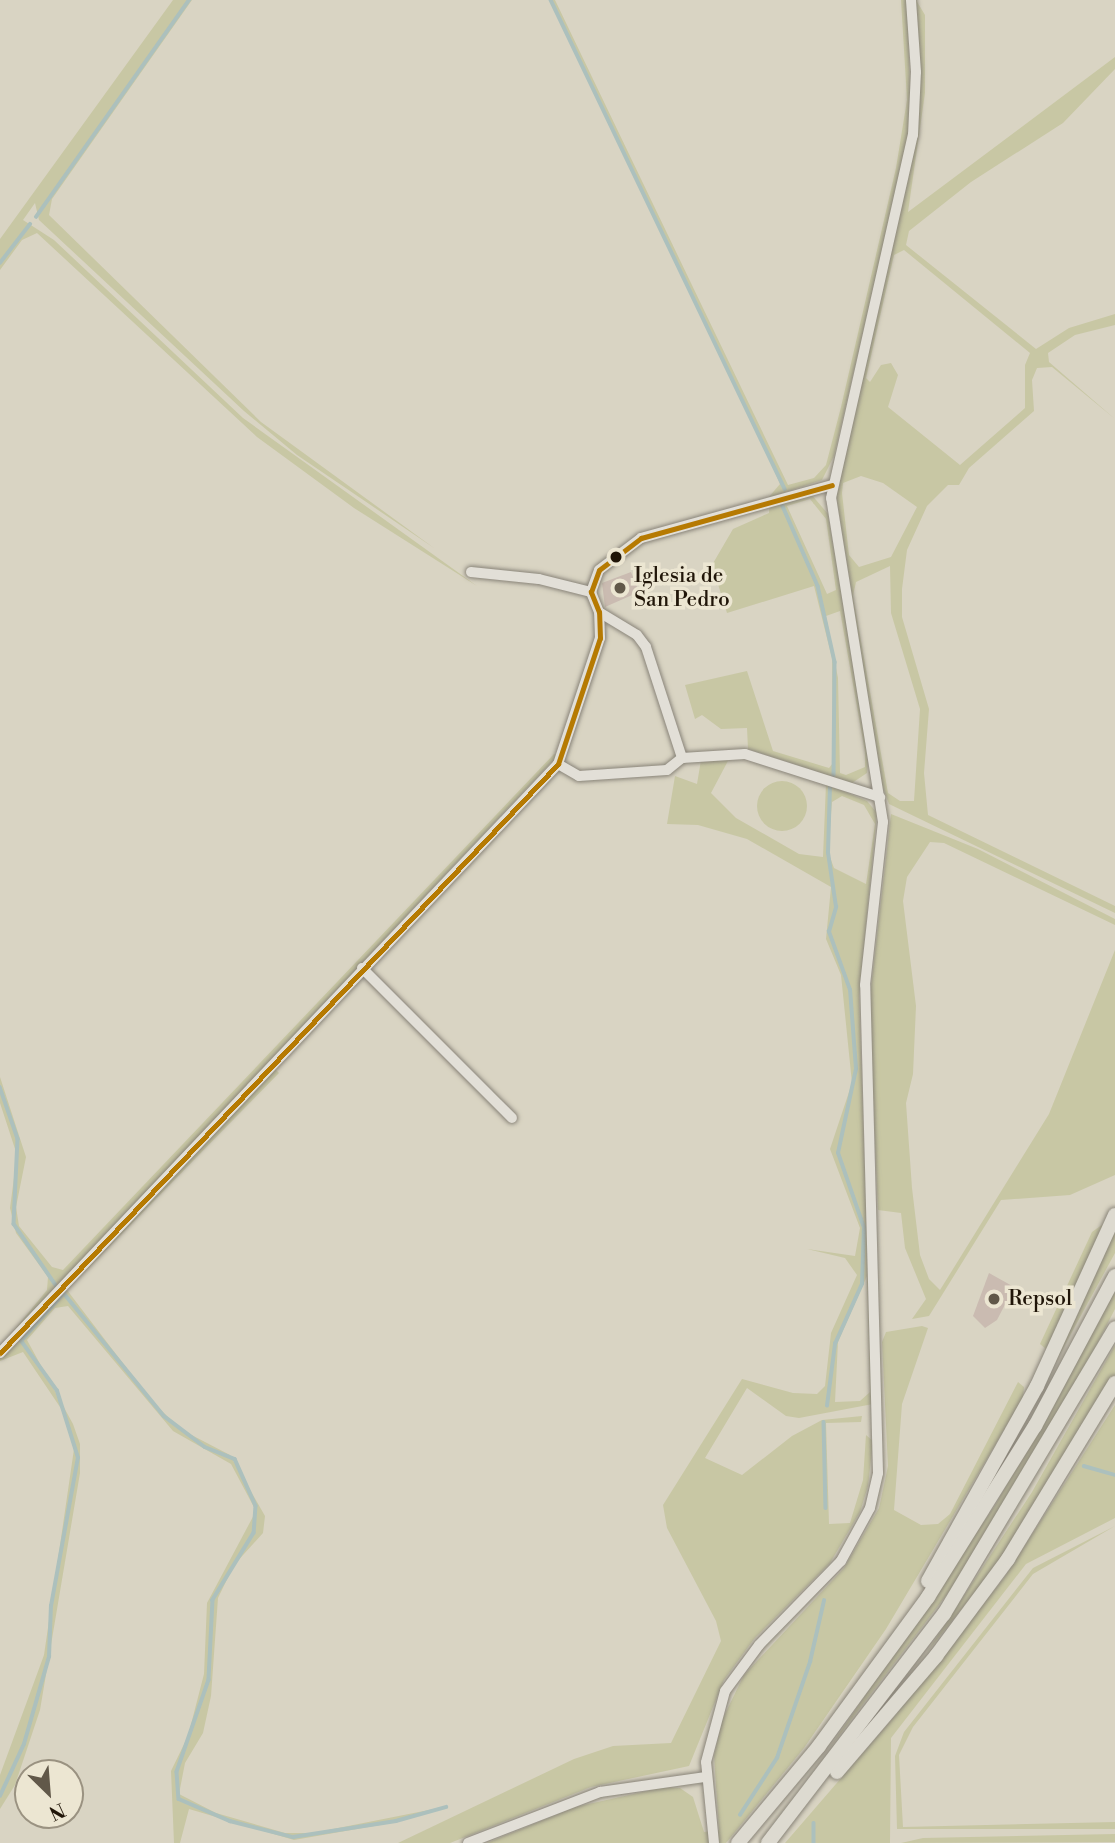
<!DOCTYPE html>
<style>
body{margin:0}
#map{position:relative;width:1115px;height:1843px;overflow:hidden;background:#d9d4c3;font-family:"Libre Bodoni",serif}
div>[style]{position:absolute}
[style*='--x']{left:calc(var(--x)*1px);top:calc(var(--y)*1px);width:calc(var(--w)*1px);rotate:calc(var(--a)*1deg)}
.green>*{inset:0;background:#c8c7a4}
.round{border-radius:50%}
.stream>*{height:3.5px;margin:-1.75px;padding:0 1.75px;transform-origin:1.75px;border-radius:1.75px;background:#acc0bd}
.building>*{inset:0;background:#cabbb1}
.roads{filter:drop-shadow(0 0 2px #898479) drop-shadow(0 0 2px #898479)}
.minor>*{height:10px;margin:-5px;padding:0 5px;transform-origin:5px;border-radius:5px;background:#e2dfd7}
.highway>*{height:14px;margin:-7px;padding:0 7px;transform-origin:7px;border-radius:7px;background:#dddad0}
.bus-1>*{height:5px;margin:-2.5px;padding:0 2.5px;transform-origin:2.5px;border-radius:2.5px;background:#b67a02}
.dots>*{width:19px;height:19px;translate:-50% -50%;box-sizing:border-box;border:4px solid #ece6d2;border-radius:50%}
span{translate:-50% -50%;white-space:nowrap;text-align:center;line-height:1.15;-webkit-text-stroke:7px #ece6d2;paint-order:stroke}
.poi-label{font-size:21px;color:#201508}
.left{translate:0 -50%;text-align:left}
.north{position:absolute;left:14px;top:1759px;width:70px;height:70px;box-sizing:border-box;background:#ece6d2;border:2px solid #9a9281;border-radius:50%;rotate:155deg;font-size:19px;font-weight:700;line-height:28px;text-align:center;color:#201508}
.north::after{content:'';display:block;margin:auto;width:24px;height:32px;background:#615849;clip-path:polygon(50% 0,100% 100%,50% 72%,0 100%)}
</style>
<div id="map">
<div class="green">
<div style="clip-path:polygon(173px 0,192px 0,52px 199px,49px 215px,261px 422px,434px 548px,297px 455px,244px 411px,39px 220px,35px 203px,23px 220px,54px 240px,243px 418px,477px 586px,354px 508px,257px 437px,37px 233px,22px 240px,0 270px,0 239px)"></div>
<div style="clip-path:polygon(550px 0,555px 0,788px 485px,814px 478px,826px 465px,841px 407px,896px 168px,907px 100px,901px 0,907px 0,911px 116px,905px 152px,834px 456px,822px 480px,768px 498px,780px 484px,757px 431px)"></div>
<div style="clip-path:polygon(evenodd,916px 0,925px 15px,925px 93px,908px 212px,1115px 57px,1115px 69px,1063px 123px,971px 182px,909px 231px,906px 245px,1036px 349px,1069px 328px,1115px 314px,1115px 325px,1075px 335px,1048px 353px,1049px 362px,1115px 419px,1052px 367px,1037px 368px,1032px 380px,1034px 411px,969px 468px,959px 485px,948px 485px,927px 506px,907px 550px,902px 589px,902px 617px,929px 709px,924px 773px,928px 815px,1115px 906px,1115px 913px,889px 804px,882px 785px,836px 494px,917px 130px,916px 0,904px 250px,1030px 353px,1025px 365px,1025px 408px,960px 465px,888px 407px,898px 375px,891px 363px,881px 365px,870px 382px,866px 378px,894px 255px,904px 250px,916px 0,861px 476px,883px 483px,917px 507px,891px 557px,859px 567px,849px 555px,842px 493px,843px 483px,861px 476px,916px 0,890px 566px,891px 613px,920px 709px,914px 801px,900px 801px,888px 793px,853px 596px,856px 582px,890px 566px)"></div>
<div style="clip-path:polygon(evenodd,811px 494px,828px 514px,869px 756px,867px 773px,852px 783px,748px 749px,747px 728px,721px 729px,702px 715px,695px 719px,685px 685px,747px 671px,773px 751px,829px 768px,833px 763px,832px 658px,814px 586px,727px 613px,712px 565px,733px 529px,769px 513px,769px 505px,811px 494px,810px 499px,826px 519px,836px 590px,827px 594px,787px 506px,810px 499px,811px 494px,840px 611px,865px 752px,865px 767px,846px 775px,840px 773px,838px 678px,826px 616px,840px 611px)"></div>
<div style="clip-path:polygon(554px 754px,557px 756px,0 1347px,47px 1290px,48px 1277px,16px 1233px,10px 1208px,17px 1155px,0 1103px,0 1077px,26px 1157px,16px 1207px,19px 1226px,52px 1267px,63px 1270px)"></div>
<div style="clip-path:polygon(evenodd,729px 759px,711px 793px,736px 818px,799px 854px,823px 857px,826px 784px,867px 801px,877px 813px,859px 996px,873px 1404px,799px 1418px,786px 1416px,747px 1388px,705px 1458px,742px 1475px,792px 1436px,822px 1420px,862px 1416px,861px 1422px,826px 1423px,829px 1524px,850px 1523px,863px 1480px,866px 1435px,873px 1441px,868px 1486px,860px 1512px,830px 1563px,754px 1639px,724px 1680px,689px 1766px,591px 1787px,450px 1843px,398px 1843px,574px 1759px,613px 1746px,671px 1743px,721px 1641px,716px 1621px,667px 1528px,663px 1505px,742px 1379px,793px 1393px,817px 1394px,825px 1386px,831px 1333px,857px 1275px,845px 1258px,807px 1249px,855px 1256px,860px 1228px,830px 1149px,852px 1083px,841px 975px,826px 939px,831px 887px,747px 839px,698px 825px,667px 824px,675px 776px,697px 784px,701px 760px,729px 759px,842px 796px,864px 805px,875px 824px,866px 884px,834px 868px,828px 852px,832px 802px,842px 796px,729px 759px,867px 1276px,870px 1392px,860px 1401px,835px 1402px,838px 1342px,867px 1276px)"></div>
<div class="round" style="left:757px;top:781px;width:50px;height:50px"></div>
<div style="clip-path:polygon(891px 814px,978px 849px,1115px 919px,1115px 925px,944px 843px,930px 842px,907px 877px,903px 901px,916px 1006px,913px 1074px,906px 1103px,912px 1188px,920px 1255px,929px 1279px,940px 1290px,1049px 1114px,1115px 950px,1115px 1175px,1070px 1195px,1001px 1200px,929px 1316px,912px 1319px,926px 1299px,905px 1248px,901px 1213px,878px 1210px,869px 1005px)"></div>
<div style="clip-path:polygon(273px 1067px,279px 1073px,67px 1290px,151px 1400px,180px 1429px,230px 1455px,265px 1516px,263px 1533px,234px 1565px,218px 1598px,211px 1696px,203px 1733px,185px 1763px,179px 1794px,216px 1813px,285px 1833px,313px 1833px,449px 1806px,397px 1822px,294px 1840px,189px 1809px,180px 1843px,174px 1843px,171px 1771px,188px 1736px,204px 1674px,207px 1603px,256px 1511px,231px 1464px,173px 1431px,68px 1306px,55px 1308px,27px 1340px,73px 1424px,80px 1444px,80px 1473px,40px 1710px,15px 1785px,0 1809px,0 1775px,44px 1655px,74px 1449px,62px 1410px,23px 1352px,0 1361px,0 1356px)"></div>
<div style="clip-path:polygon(1106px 1222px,1077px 1287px,1046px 1349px,1040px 1344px,1092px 1232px)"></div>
<div style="clip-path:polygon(1115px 1230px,1115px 1253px,1017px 1433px)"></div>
<div style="clip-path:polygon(1115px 1291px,1115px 1309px,1073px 1391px,951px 1589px,828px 1750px,996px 1504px)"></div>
<div style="clip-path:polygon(922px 1326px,928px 1328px,902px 1404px,894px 1510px,921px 1525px,938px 1524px,950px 1514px,1018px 1382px,1024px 1387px,1023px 1398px,886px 1629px,804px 1748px,726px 1843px,487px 1843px,575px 1807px,665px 1787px,680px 1788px,693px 1797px,704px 1832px,719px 1830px,714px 1756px,722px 1720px,744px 1675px,844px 1568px,879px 1508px,888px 1466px,882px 1342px,886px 1332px)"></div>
<div style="clip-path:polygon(1115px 1345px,1115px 1379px,1016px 1541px,927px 1652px,1032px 1492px)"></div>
<div style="clip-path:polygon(1115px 1405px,1115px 1518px,1026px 1564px,891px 1738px,890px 1843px,785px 1843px,893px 1718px,1004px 1578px)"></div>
<div style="clip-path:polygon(1115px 1526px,1033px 1574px,913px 1727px,899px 1755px,903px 1827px,1115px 1822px,1115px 1829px,897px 1829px,895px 1756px,904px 1732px,1033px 1568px)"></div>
<div style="clip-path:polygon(1115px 1834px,1115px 1842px,901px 1843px,923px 1838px)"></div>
</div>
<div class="stream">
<div style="--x:551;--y:0;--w:542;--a:64.43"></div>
<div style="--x:36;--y:217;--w:266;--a:-54.8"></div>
<div style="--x:0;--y:263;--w:49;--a:-52.4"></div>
<div style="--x:782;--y:504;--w:90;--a:66.3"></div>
<div style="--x:818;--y:586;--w:78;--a:77.4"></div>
<div style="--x:835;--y:662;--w:113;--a:90.5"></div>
<div style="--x:0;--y:1087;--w:55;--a:70.9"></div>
<div style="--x:18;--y:1139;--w:85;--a:92.7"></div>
<div style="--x:14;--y:1224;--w:74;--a:55.5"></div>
<div style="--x:63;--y:1292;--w:160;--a:50.8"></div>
<div style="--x:164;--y:1416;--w:51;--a:37.1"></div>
<div style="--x:205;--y:1447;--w:32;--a:22"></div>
<div style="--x:235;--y:1459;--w:51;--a:65.9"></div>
<div style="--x:256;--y:1506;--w:27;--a:94"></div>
<div style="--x:254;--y:1533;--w:79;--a:121.5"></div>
<div style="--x:213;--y:1600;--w:80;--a:92.9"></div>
<div style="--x:209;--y:1680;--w:97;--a:109.2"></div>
<div style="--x:177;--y:1772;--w:27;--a:86"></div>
<div style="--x:179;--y:1799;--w:56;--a:23.3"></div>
<div style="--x:230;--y:1821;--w:65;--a:14.3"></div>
<div style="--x:293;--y:1837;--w:104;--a:-8.8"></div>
<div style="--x:396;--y:1821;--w:52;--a:-15.6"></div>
<div style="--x:827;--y:1406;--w:63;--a:-82.6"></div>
<div style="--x:835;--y:1344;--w:66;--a:-65.8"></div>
<div style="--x:862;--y:1284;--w:56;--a:-88"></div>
<div style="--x:864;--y:1228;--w:79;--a:-109.1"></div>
<div style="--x:838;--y:1153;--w:86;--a:-77.9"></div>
<div style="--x:856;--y:1069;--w:79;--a:-94.3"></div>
<div style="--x:850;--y:990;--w:62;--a:-109.9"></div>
<div style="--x:829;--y:932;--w:26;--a:-74"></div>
<div style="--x:836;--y:907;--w:55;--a:-98.4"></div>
<div style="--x:828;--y:853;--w:66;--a:-88.3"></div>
<div style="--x:824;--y:1422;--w:86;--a:88.7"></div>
<div style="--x:1084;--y:1466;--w:32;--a:16"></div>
<div style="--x:0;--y:1796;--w:57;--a:-65.2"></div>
<div style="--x:24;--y:1744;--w:91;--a:-74"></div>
<div style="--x:49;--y:1657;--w:51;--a:-87.8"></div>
<div style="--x:51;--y:1606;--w:150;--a:-79.7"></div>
<div style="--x:78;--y:1458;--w:70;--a:-107.4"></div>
<div style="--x:57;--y:1391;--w:62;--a:-125.8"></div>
<div style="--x:21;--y:1341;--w:64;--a:-48.1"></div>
<div style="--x:740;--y:1815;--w:68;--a:-57"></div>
<div style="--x:777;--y:1758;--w:102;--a:-71"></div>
<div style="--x:810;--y:1662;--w:63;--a:-77.1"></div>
<div style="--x:814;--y:1823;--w:20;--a:90"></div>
</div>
<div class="building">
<div style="clip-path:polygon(631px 572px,639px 592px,605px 607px,602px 583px)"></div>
<div style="clip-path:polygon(989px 1273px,1014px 1287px,997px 1320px,985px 1328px,973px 1316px)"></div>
</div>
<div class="roads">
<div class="minor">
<div style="--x:471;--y:572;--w:68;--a:5.9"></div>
<div style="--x:539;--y:579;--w:54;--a:14"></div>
<div style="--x:599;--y:612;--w:44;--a:31.2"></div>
<div style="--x:637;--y:635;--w:15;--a:53"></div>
<div style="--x:646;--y:647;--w:117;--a:72"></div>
<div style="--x:558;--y:764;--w:24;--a:30"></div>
<div style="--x:579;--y:776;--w:88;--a:-3.9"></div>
<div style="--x:667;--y:770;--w:19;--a:-39"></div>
<div style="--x:682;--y:758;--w:63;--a:-3.6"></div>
<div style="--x:745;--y:754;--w:142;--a:17.7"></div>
<div style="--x:362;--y:968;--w:212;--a:45"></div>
<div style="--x:0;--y:1353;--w:811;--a:-46.55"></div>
<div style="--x:558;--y:764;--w:133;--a:-71.6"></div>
<div style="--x:600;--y:638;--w:26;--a:-92"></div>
<div style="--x:599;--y:612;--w:22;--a:-112"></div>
<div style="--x:591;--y:592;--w:23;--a:-70"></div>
<div style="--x:599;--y:570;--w:53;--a:-37.3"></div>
<div style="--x:641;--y:538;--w:198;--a:-15.5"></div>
<div style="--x:468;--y:1843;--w:142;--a:-21.1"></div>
<div style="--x:600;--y:1792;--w:107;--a:-8.1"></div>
<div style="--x:714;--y:1843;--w:81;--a:-95.6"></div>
<div style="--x:706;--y:1762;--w:73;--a:-75"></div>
<div style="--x:725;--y:1691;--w:57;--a:-53.5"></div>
<div style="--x:759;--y:1645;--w:117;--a:-45.7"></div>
<div style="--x:841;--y:1561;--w:60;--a:-61.3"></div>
<div style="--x:870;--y:1508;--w:36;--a:-77"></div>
<div style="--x:878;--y:1473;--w:488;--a:-91.5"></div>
<div style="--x:865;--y:985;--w:164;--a:-83.7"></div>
<div style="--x:883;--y:822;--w:328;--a:-99.1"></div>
<div style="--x:831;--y:498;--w:372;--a:-77.3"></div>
<div style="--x:913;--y:135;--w:63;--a:-87.3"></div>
<div style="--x:916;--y:72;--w:72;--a:-94"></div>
</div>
<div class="highway">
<div style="--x:928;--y:1581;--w:223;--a:-60.8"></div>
<div style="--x:1037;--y:1386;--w:188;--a:-65.5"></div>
<div style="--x:837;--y:1772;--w:153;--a:-49.5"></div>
<div style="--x:936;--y:1656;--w:121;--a:-53.4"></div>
<div style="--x:1008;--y:1559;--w:206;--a:-58.7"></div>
<div style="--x:738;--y:1843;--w:126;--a:-50.1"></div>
<div style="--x:819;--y:1746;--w:185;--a:-53.8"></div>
<div style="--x:928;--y:1597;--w:202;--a:-58"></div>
<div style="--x:1035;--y:1426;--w:170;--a:-61.9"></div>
<div style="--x:768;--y:1843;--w:289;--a:-52.5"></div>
<div style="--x:944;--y:1614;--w:333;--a:-59.1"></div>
</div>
</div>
<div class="bus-1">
<div style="--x:0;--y:1353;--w:811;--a:-46.55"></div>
<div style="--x:558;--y:764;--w:133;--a:-71.6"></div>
<div style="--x:600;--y:638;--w:26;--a:-92"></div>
<div style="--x:599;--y:612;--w:22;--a:-112"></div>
<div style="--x:591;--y:592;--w:23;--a:-70"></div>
<div style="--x:599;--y:570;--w:53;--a:-37.3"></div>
<div style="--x:641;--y:538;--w:198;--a:-15.5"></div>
</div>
<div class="dots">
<div style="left:616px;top:557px;background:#201508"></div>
<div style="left:620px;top:588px;background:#615849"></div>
<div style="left:994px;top:1299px;background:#615849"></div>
</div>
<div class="poi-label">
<span class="left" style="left:634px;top:588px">Iglesia de<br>San Pedro</span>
<span class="left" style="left:1008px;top:1299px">Repsol</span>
</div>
<div class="north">N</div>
</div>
